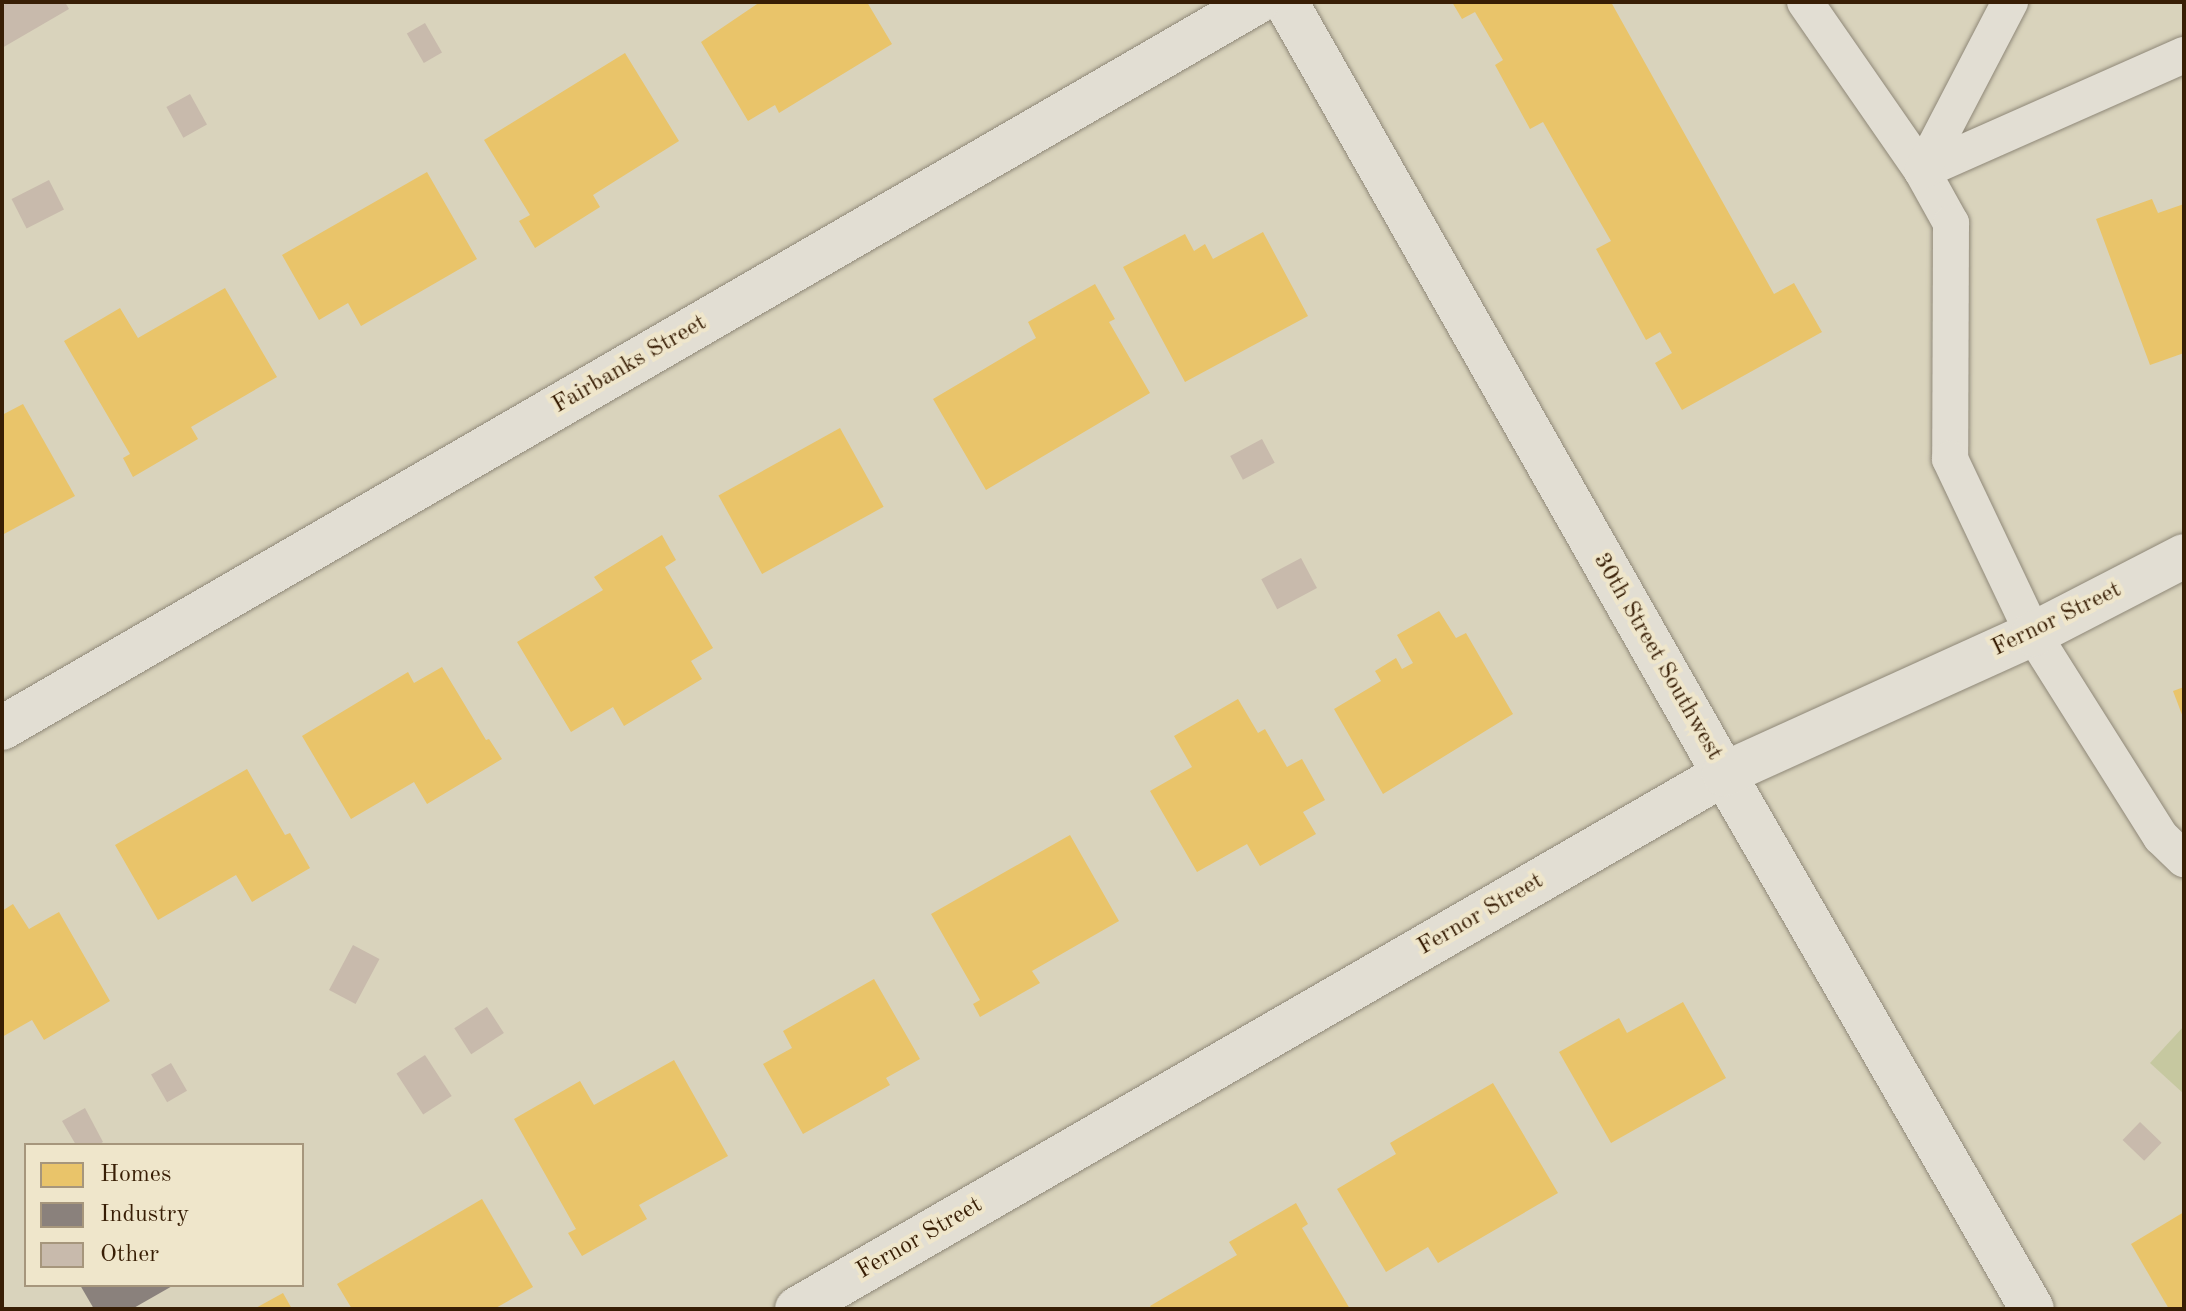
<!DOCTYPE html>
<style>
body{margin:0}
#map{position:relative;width:2186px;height:1311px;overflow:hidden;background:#d9d3bc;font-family:"Old Standard TT",serif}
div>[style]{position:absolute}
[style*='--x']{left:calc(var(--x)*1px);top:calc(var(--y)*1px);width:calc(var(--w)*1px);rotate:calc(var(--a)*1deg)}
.green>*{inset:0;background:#c6c8a0}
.homes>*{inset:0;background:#e9c46a;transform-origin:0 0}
.industry>*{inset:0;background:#8a817c}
.building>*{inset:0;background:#c8baac;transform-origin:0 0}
.roads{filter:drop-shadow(0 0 2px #8f8878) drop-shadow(0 0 2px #8f8878)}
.service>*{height:36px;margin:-18px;padding:0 18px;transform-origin:18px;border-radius:18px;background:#e2ded3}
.minor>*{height:44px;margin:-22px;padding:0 22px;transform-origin:22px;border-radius:22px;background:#e2ded3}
span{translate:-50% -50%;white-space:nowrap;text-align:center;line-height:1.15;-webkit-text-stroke:8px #efe6cb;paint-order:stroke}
.street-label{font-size:24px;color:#381e05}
.frame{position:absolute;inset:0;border:4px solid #381e05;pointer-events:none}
.legend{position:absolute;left:24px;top:1143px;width:280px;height:144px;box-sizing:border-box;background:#efe6cb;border:2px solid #a6967c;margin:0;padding:10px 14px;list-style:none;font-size:24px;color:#381e05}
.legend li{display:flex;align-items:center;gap:16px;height:40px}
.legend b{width:40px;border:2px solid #a6967c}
</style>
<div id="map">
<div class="green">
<div style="clip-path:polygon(2184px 1026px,2184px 1094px,2150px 1063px)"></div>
</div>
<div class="homes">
<div style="clip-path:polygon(760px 2px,867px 2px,892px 44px,779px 113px,775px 105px,748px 121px,701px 42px)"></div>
<div style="clip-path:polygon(1452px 2px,1611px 2px,1774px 294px,1794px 283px,1822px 332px,1682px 410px,1655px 363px,1672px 353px,1660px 332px,1646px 340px,1596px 249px,1611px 241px,1577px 182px,1543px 122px,1530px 129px,1495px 65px,1503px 60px,1475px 12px,1462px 19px)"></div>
<div style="clip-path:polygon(625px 53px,679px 141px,593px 195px,600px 207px,535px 248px,519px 221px,530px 215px,484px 140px)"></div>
<div style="clip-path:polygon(427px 172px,477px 259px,361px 326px,348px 303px,319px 320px,282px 255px)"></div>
<div style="clip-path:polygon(2152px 199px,2158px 213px,2184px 204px,2184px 353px,2150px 365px,2096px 219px)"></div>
<div style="clip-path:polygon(1263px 232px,1308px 316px,1185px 382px,1123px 267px,1185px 234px,1194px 251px,1205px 244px,1213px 259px)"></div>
<div style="clip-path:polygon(1095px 284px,1115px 319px,1109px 322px,1150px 393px,986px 490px,933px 399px,1036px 338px,1028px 322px)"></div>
<div style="clip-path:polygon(225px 288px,277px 377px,191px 427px,198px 439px,133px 477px,123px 458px,130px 454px,64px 341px,120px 308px,138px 338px)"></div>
<div style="clip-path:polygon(23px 404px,75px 496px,2px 535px,2px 415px)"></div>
<div style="left:840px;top:428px;width:90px;height:139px;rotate:61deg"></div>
<div style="clip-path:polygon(662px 535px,676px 560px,665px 567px,713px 648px,691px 661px,702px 679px,624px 726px,613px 707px,571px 732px,517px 642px,603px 590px,594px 577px)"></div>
<div style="clip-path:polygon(1439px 611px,1456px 638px,1466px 633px,1513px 714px,1383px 794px,1334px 709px,1381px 681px,1375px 671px,1396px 658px,1402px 669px,1413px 663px,1397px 635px)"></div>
<div style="clip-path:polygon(442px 667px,486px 740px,489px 739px,502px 759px,427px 804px,414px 782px,351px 819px,302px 736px,408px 672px,414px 683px)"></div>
<div style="clip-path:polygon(2184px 687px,2184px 720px,2173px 691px)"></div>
<div style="clip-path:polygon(1238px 699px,1258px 733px,1265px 729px,1287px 767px,1302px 759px,1325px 800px,1303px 812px,1316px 834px,1260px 866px,1247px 844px,1197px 872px,1150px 791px,1192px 767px,1174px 736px)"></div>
<div style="clip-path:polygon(247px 769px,285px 835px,290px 833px,310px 868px,252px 902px,236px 875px,158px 920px,115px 845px)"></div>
<div style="clip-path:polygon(1070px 835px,1119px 921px,1032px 971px,1040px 983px,980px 1017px,973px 1004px,980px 1000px,931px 914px)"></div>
<div style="clip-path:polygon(13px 904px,29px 929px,59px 912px,110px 1001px,44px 1040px,32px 1020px,2px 1037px,2px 911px)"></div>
<div style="clip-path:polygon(874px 979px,920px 1059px,886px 1078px,890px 1085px,803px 1134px,763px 1064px,792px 1048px,783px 1031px)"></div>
<div style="clip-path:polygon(1683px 1002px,1726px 1078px,1611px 1143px,1559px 1052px,1619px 1018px,1627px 1033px)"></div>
<div style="clip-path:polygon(674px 1060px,728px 1156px,639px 1205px,647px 1219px,582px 1256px,568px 1233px,576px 1229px,514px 1119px,580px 1081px,594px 1105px)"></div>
<div style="clip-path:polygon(1493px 1083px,1558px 1193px,1438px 1263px,1428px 1247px,1386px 1272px,1337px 1189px,1396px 1154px,1390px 1143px)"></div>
<div style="clip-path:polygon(482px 1199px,533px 1287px,494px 1309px,352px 1309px,337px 1284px)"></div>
<div style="clip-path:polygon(1296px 1203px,1308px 1224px,1302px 1228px,1350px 1309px,1152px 1309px,1150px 1306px,1237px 1255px,1229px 1242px)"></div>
<div style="clip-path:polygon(2184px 1212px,2184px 1309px,2169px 1309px,2131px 1244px)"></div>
<div style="clip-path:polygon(283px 1293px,292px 1309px,254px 1309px)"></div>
</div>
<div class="industry">
<div style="clip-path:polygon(80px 1285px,174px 1285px,132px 1309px,94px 1309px)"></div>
</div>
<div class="building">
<div style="clip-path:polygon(9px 2px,65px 2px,69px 9px,2px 48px,2px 6px)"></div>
<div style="left:425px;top:23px;width:34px;height:21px;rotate:60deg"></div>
<div style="left:190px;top:94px;width:35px;height:27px;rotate:61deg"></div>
<div style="left:49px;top:180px;width:33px;height:42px;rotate:63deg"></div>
<div style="left:1262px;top:439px;width:27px;height:36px;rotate:62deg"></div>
<div style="left:1301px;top:558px;width:34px;height:45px;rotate:62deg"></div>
<div style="left:353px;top:945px;width:30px;height:51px;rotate:28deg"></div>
<div style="left:487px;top:1007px;width:31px;height:39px;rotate:57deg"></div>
<div style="left:425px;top:1055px;width:49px;height:34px;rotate:57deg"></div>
<div style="left:171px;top:1063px;width:32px;height:23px;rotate:60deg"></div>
<div style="clip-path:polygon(85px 1108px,103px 1142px,98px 1145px,76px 1145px,62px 1121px)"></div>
<div style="left:2140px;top:1122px;width:30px;height:25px;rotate:44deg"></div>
</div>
<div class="roads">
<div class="service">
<div style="--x:1805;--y:2;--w:206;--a:55.3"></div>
<div style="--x:1922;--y:171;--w:60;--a:60.9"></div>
<div style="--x:1951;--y:223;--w:236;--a:90.2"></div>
<div style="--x:1950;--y:459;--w:194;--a:64.6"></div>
<div style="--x:2033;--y:634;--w:240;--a:57.8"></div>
<div style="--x:2161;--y:837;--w:32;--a:44"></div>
<div style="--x:1922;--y:171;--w:287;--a:-23.9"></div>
<div style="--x:1922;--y:171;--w:191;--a:-62.5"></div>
</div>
<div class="minor">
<div style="--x:1286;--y:2;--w:888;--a:60.43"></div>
<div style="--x:1724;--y:774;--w:617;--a:60.07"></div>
<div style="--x:2;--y:728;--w:1450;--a:-30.05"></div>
<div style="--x:797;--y:1309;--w:1070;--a:-29.99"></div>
<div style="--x:1724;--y:774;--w:339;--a:-24.4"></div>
<div style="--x:2033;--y:634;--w:170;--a:-27.3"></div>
</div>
</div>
<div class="street-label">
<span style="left:630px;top:365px;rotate:-30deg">Fairbanks Street</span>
<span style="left:2057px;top:620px;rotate:-26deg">Fernor Street</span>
<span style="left:1657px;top:657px;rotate:60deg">30th Street Southwest</span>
<span style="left:1481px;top:915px;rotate:-30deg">Fernor Street</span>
<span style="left:920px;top:1239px;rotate:-30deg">Fernor Street</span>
</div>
<div class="frame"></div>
<ul class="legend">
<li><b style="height:22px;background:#e9c46a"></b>Homes</li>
<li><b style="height:22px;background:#8a817c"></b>Industry</li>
<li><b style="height:22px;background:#c8baac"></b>Other</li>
</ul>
</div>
